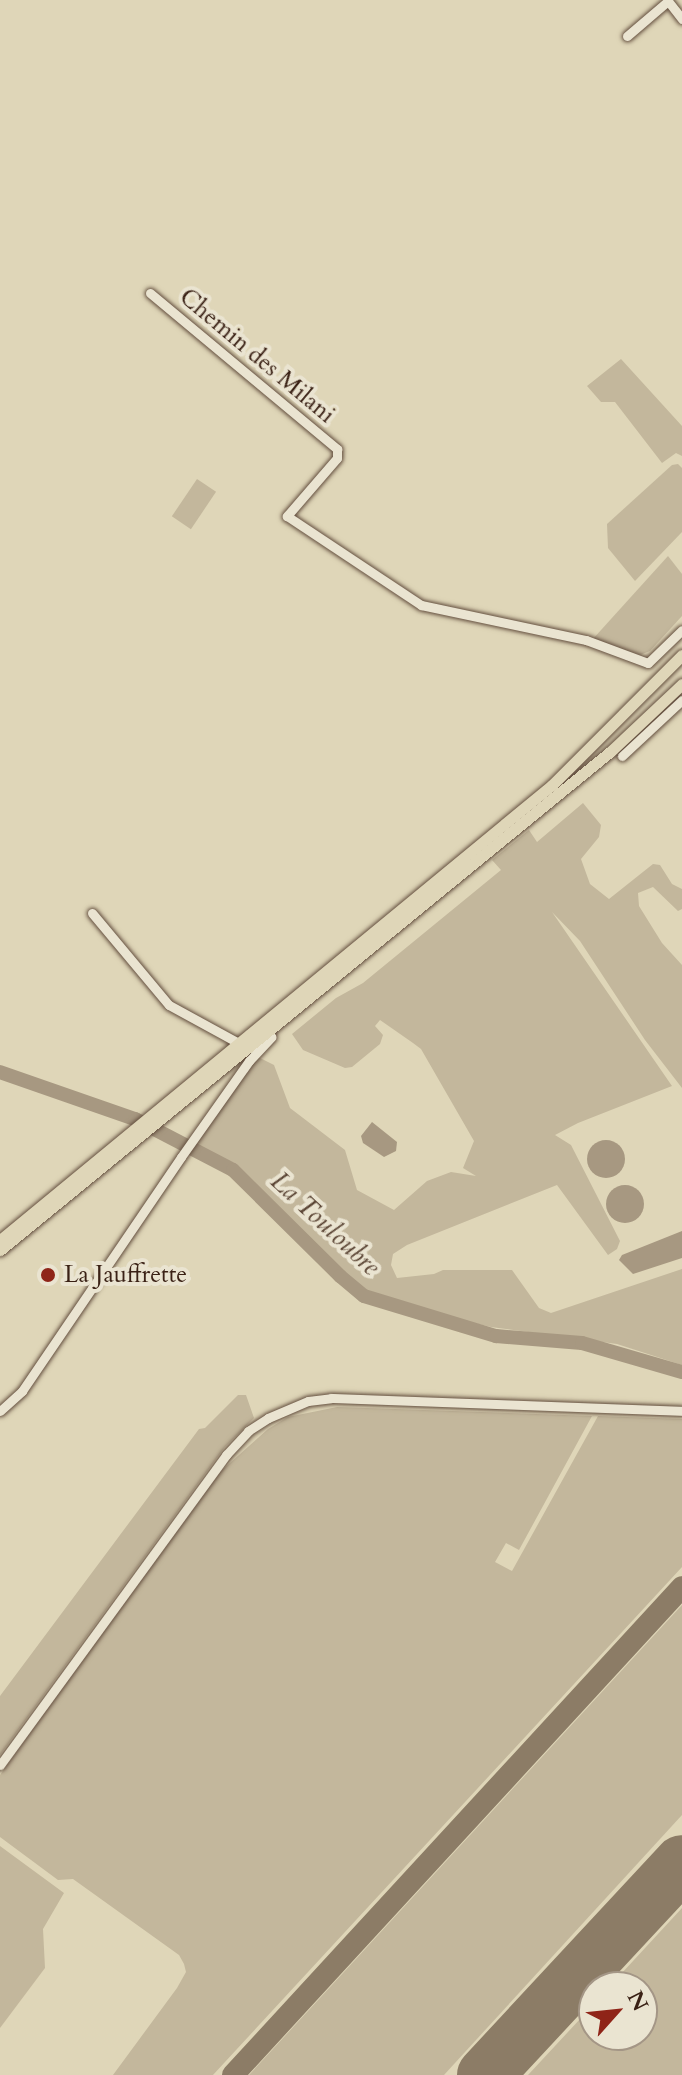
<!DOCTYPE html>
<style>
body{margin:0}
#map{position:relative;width:682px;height:2075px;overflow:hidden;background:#dfd6b8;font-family:Cardo,serif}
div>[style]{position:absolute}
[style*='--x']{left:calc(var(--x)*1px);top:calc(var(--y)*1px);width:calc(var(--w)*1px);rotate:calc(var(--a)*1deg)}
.green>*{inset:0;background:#c3b79c;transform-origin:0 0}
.water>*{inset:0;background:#a79881}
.round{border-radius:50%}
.river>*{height:14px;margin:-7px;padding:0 7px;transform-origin:7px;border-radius:7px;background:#a79881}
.taxiway>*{height:22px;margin:-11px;padding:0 11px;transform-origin:11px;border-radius:11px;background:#8c7c66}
.runway>*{height:56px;margin:-28px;padding:0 28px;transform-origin:28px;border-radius:28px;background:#8c7c66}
.roads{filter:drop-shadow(0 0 2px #634e3e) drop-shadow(0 0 2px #634e3e)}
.minor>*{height:9px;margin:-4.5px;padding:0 4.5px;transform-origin:4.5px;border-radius:4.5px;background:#eae4d1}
.major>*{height:11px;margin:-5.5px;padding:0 5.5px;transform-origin:5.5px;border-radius:5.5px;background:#dfd6b8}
.dots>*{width:22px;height:22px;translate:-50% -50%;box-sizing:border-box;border:4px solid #eae4d1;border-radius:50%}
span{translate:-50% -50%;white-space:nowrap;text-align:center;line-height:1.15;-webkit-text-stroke:8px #eae4d1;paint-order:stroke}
.street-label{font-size:24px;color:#3a2115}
.poi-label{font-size:24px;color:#3a2115}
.left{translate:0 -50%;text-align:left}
.water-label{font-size:26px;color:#5b4535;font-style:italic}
.north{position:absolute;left:578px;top:1971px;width:80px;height:80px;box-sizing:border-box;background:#eae4d1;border:2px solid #a49686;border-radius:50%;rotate:63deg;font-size:22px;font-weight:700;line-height:32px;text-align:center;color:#3a2115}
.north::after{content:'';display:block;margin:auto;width:28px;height:36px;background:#8f2418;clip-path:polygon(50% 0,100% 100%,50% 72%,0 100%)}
</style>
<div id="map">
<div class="green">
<div style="clip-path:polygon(621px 359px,682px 426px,682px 456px,676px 453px,662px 463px,615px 402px,601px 402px,587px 386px)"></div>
<div style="clip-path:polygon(678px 464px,682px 468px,682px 532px,635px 581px,608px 548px,607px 524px,672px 465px)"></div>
<div style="left:197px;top:479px;width:23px;height:45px;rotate:34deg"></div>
<div style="clip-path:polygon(668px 556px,682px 574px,682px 616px,650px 651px,640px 655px,592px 640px)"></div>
<div style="clip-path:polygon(583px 803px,601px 825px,599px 837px,581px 859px,590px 884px,609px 899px,653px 864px,660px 865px,672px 884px,682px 889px,682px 909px,678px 911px,653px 887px,638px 893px,639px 906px,662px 943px,682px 965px,682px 1088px,645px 1040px,580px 941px,552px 912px,672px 1086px,578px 1123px,555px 1135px,571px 1145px,620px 1241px,617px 1249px,608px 1255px,557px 1185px,407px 1245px,393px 1254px,391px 1265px,397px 1278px,434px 1274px,443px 1270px,512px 1270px,539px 1308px,551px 1313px,682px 1269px,682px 1365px,617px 1344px,491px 1327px,420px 1310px,362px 1289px,300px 1233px,234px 1163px,195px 1146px,258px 1057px,274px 1065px,290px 1108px,345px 1150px,357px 1190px,394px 1210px,427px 1181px,451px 1172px,476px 1176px,463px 1168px,474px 1141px,421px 1049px,413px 1043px,380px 1020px,375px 1026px,383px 1035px,380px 1044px,352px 1067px,345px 1068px,303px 1050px,292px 1034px,336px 998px,363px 983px,501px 870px,492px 860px,529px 830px,537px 842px)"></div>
<div style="clip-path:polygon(238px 1395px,246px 1395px,254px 1418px,224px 1448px,0 1755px,0 1696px,199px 1429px,205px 1428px)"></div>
<div style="clip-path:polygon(337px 1407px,592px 1416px,519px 1550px,506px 1543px,495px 1562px,512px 1571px,598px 1416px,682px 1419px,682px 1567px,213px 2075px,113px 2075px,177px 1988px,186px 1972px,184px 1964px,179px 1955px,73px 1879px,58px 1880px,0 1837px,0 1775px,211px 1480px,268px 1429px,288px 1417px)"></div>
<div style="clip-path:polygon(682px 1605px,682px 1815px,444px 2075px,249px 2075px)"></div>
<div style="clip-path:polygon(0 1846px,64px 1893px,43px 1929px,45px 1968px,0 2028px)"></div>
<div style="clip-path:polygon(682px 1908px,682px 2075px,528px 2075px,594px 2004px,594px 2035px,642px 2035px,642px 1987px,609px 1987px)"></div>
</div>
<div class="water">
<div style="clip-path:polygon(372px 1122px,397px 1142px,396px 1151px,384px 1157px,363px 1143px,361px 1136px)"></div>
<div class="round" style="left:587px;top:1140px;width:38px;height:38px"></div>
<div class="round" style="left:606px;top:1185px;width:38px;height:38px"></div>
<div style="clip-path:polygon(682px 1231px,682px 1258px,633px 1274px,619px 1260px,622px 1255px)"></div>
</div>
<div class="river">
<div style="--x:0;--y:1072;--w:143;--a:19.2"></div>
<div style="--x:135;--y:1119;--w:110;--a:27.5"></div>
<div style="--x:233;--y:1170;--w:151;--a:44.7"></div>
<div style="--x:340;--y:1276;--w:31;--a:40"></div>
<div style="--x:364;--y:1296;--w:138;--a:16.9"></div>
<div style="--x:496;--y:1336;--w:86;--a:4.7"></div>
<div style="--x:582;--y:1343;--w:104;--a:16.2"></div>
</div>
<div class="taxiway">
<div style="--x:233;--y:2075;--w:663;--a:-47.38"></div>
</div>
<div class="runway">
<div style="--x:485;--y:2075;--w:289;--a:-47.1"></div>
</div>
<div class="roads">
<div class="minor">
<div style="--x:627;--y:36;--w:54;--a:-40.5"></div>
<div style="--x:668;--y:1;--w:23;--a:52"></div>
<div style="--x:150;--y:293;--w:244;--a:39.8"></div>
<div style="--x:337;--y:449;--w:9;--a:90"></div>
<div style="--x:337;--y:458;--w:77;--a:130.8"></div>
<div style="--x:287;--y:516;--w:161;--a:33.6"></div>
<div style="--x:421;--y:605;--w:169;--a:12"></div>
<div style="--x:586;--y:640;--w:66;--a:20.4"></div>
<div style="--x:648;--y:663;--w:47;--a:-44.1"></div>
<div style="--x:622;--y:756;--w:82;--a:-43"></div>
<div style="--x:92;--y:913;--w:120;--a:50.1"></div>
<div style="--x:169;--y:1005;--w:85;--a:28.7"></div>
<div style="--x:0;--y:1411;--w:30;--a:-42"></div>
<div style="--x:22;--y:1391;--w:283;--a:-55.8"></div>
<div style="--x:181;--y:1157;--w:118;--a:-54.7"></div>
<div style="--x:249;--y:1061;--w:33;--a:-47"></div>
<div style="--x:271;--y:1037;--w:11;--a:-139"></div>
<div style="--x:0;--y:1765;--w:384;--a:-53.9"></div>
<div style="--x:226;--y:1455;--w:33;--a:-47"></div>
<div style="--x:248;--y:1431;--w:24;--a:-33"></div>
<div style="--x:268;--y:1418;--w:43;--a:-23"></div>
<div style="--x:308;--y:1401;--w:23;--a:-7"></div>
<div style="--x:331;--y:1398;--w:351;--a:2.1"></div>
</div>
<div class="major">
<div style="--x:0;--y:1240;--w:715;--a:-39.5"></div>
<div style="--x:552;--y:785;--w:184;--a:-45"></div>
<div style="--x:0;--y:1250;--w:789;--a:-39.24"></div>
<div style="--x:611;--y:751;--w:98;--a:-43.3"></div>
</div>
</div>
<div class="dots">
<div style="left:48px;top:1275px;background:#8f2418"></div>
</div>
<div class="street-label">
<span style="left:257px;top:356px;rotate:40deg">Chemin des Milani</span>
</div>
<div class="poi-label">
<span class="left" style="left:64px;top:1275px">La Jauffrette</span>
</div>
<div class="water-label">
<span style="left:325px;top:1224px;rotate:43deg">La Touloubre</span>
</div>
<div class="north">N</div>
</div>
